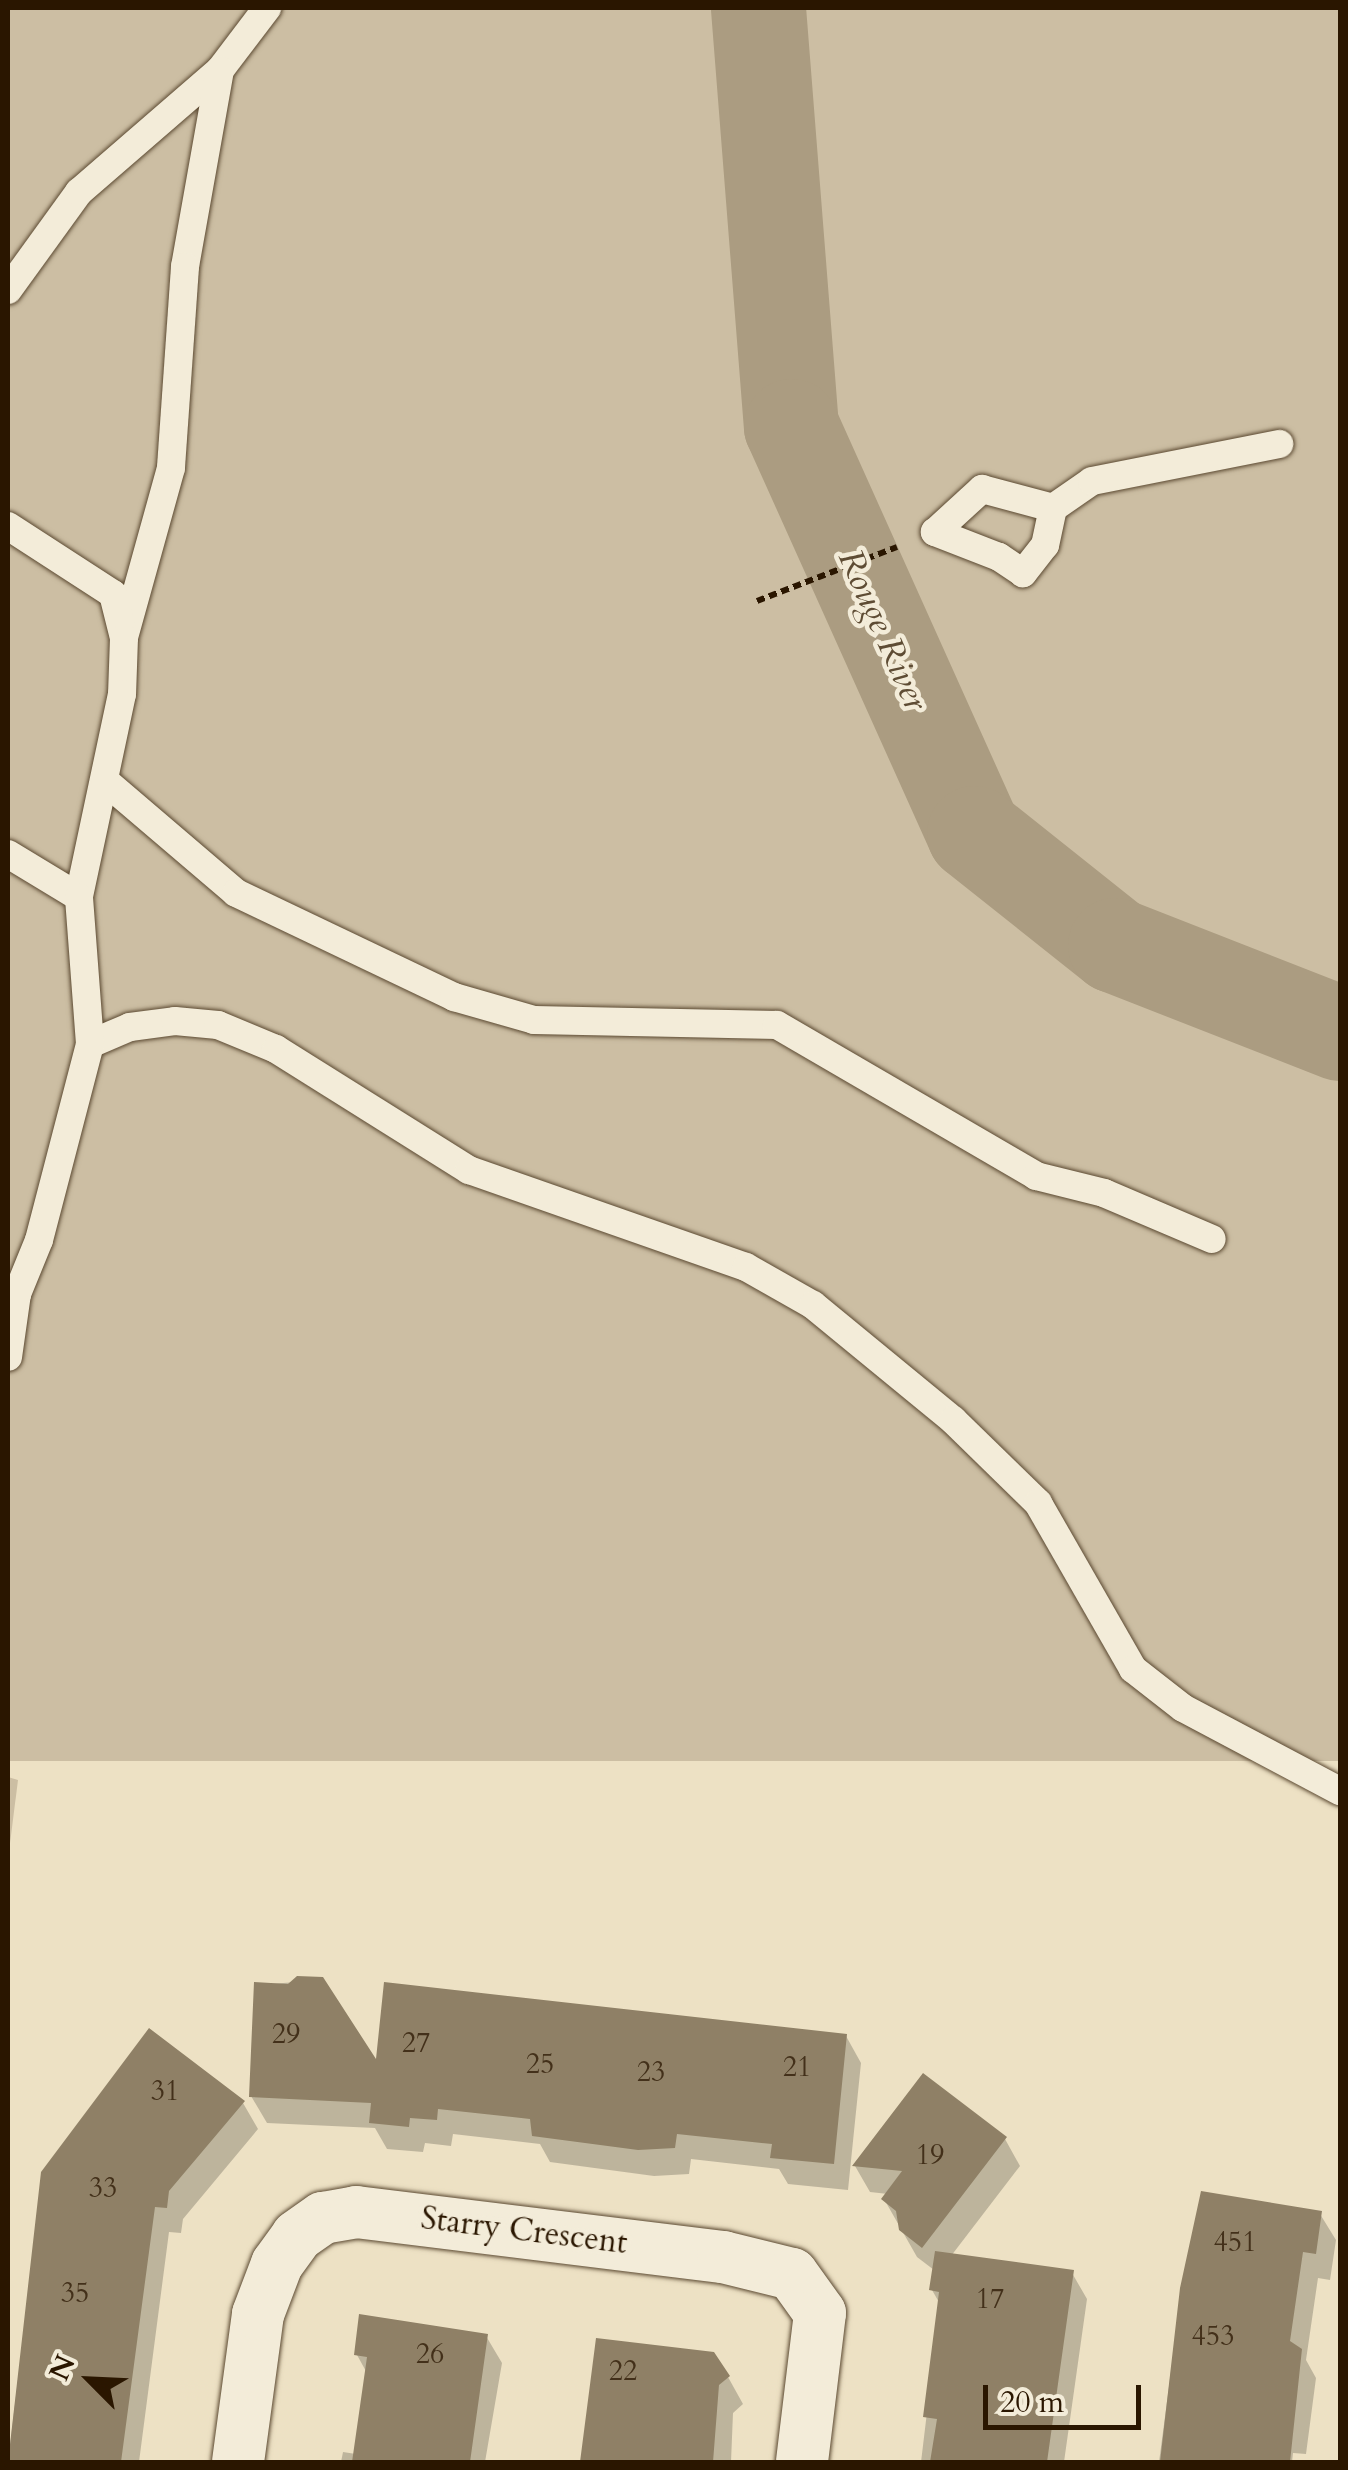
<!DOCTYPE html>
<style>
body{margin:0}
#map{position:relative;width:1348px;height:2470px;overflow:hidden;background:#ede1c4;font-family:Cardo,serif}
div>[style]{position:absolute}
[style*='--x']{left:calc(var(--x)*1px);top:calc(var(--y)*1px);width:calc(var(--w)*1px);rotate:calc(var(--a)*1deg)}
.green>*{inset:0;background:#ccbea3;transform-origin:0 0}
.shadow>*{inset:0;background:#0003}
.river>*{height:95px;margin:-47.5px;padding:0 47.5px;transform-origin:47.5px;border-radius:47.5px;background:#ab9c81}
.building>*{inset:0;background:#8f8066}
.path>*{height:6px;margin-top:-3px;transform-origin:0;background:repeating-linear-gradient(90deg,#2a1600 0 8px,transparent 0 13px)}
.roads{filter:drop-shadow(0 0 2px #5b4931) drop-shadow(0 0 2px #5b4931)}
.service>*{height:28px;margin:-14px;padding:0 14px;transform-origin:14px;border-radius:14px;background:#f3ecd9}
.minor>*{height:52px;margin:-26px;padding:0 26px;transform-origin:26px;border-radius:26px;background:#f3ecd9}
span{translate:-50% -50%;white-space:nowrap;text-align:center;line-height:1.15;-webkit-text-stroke:9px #f3ecd9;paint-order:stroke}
.number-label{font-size:28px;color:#43301a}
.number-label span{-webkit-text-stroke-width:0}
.street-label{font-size:32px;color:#2a1600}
.water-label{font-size:35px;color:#5e4c34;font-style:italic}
.frame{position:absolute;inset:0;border:10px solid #2a1600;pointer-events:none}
.north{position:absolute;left:40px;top:2330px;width:100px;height:100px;-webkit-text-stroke:8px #f3ecd9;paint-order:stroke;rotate:294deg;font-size:28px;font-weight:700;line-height:40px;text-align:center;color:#2a1600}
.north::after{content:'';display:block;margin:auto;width:35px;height:45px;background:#2a1600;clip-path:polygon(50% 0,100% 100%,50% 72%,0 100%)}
.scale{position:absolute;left:983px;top:2385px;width:158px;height:45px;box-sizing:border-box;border:5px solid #2a1600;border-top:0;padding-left:12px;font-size:30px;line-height:35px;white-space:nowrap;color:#2a1600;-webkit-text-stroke:8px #f3ecd9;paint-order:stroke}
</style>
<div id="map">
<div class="green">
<div style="left:8px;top:8px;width:1332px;height:1753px"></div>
<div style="clip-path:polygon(8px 1777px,18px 1780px,8px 1859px)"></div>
</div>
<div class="shadow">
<div style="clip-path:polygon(322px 1980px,377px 2066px,846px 2036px,861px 2063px,848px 2190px,788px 2184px,779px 2169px,691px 2159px,689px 2174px,654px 2176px,550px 2162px,540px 2144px,453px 2134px,451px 2146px,425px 2143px,423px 2152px,387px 2149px,375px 2128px,267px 2123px,251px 2096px,257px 1985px)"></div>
<div style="clip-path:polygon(924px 2077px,1005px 2139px,1020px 2166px,951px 2256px,1072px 2273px,1087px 2299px,1064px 2462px,921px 2462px,940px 2304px,932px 2290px,934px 2270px,917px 2257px,884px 2199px,888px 2194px,870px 2192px,855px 2166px)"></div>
<div style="clip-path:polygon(243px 2103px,258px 2129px,183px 2219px,181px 2233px,169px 2232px,139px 2462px,8px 2462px,43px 2173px)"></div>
<div style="clip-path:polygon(1320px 2214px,1336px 2240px,1330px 2280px,1318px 2278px,1306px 2360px,1316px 2378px,1306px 2454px,1293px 2453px,1292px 2462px,1159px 2462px,1182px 2288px)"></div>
<div style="clip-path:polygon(486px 2336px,502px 2363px,485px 2462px,341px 2462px,343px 2452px,356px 2454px,367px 2373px,357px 2355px)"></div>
<div style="clip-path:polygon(598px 2341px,728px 2377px,743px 2404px,733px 2413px,731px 2462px,582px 2462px)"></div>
</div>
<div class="river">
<div style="--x:758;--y:8;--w:419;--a:85.5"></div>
<div style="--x:791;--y:426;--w:446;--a:65.8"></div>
<div style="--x:974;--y:833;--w:180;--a:38.5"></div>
<div style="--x:1115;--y:945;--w:242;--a:21.4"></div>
</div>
<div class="building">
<div style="clip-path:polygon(297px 1976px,323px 1977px,376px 2059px,384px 1982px,847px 2034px,834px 2164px,770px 2158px,772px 2144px,677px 2134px,675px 2148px,638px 2150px,532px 2136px,530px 2119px,438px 2109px,437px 2120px,410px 2118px,409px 2127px,369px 2123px,371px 2103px,249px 2097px,254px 1982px,288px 1984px)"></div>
<div style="clip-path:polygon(149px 2028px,245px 2101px,169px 2191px,167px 2208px,155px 2207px,121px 2462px,8px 2462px,41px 2172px)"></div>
<div style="clip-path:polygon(923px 2073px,1007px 2137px,922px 2248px,899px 2230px,896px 2211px,881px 2199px,902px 2171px,852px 2166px)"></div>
<div style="clip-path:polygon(1201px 2191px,1322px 2211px,1316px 2254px,1303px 2252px,1290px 2341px,1302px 2349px,1290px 2462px,1160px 2462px,1180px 2288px)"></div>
<div style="clip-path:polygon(935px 2251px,1074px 2270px,1047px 2462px,930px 2462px,937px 2419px,923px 2417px,939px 2292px,929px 2290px)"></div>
<div style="clip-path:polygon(359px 2314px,488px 2334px,470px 2462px,352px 2462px,367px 2357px,354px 2355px)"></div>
<div style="clip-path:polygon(596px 2338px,714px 2352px,730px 2376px,719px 2385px,713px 2462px,580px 2462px)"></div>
</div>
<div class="path">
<div style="--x:757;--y:601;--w:150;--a:-21.1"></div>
</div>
<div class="roads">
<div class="service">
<div style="--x:220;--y:70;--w:78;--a:-52.8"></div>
<div style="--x:8;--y:290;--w:121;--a:-54.1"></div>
<div style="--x:79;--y:192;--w:186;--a:-40.9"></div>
<div style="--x:220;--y:70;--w:200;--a:100.1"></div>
<div style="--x:185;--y:267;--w:201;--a:94"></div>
<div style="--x:171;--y:468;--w:176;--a:105.5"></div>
<div style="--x:1053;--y:508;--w:38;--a:102"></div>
<div style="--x:1045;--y:545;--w:36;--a:128"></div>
<div style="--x:1023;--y:573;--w:29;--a:-146"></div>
<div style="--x:999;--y:557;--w:69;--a:-158.7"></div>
<div style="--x:935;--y:532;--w:64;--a:-42.5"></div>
<div style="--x:982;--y:489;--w:73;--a:15"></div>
<div style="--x:1053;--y:508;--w:47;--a:-34.7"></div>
<div style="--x:1092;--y:481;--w:191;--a:-11.2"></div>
<div style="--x:8;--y:526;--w:125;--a:32.9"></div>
<div style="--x:113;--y:594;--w:45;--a:76"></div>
<div style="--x:124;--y:638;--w:56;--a:92"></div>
<div style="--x:122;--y:694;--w:208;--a:102"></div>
<div style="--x:79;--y:897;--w:83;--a:-148.8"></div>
<div style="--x:105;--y:781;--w:172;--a:40.5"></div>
<div style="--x:236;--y:893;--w:242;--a:25.5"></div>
<div style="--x:454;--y:997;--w:83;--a:16"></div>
<div style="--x:534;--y:1020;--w:243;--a:1.2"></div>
<div style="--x:777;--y:1025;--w:300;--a:30.2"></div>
<div style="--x:1036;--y:1176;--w:70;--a:14"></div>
<div style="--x:1104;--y:1193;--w:117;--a:23.1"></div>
<div style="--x:90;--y:1044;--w:43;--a:-23"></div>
<div style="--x:130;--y:1027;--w:45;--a:-7.6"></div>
<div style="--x:175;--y:1021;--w:43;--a:5.3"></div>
<div style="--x:218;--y:1025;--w:63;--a:22.5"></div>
<div style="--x:276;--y:1049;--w:228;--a:32.1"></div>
<div style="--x:469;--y:1170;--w:293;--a:19.3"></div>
<div style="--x:746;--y:1267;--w:77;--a:29.6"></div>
<div style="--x:813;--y:1305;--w:181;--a:39.4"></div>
<div style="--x:953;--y:1420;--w:119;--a:44.3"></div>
<div style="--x:1038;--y:1503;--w:191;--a:60.2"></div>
<div style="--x:1133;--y:1669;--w:63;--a:38"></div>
<div style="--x:1183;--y:1708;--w:178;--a:27.9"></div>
<div style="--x:8;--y:1288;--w:11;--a:34"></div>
<div style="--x:17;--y:1294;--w:58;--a:-67.8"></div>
<div style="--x:39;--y:1240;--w:203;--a:-75.4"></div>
<div style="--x:90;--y:1044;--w:147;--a:-94.3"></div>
<div style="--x:8;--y:1357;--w:64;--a:-81.9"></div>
</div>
<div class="minor">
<div style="--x:238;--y:2462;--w:149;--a:-82.3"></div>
<div style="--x:258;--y:2314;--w:53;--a:-69.2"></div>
<div style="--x:277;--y:2264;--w:34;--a:-54"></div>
<div style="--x:297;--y:2236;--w:32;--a:-35"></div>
<div style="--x:323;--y:2218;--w:34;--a:-10"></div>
<div style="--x:356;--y:2212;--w:370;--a:7"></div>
<div style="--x:723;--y:2257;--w:71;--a:13.8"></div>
<div style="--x:792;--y:2274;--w:48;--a:54.3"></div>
<div style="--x:820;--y:2313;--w:150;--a:96.9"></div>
</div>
</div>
<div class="number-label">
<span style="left:286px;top:2034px">29</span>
<span style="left:416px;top:2043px">27</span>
<span style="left:540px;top:2064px">25</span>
<span style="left:797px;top:2067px">21</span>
<span style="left:651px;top:2072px">23</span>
<span style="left:165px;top:2091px">31</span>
<span style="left:930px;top:2155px">19</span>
<span style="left:103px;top:2188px">33</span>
<span style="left:1235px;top:2242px">451</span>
<span style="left:75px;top:2293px">35</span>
<span style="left:990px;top:2299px">17</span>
<span style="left:1213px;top:2336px">453</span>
<span style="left:430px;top:2354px">26</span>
<span style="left:623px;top:2371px">22</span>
</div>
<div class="street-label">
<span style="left:524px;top:2231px;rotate:7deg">Starry Crescent</span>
</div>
<div class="water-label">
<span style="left:883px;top:630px;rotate:66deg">Rouge River</span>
</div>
<div class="frame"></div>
<div class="north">N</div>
<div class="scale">20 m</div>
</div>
